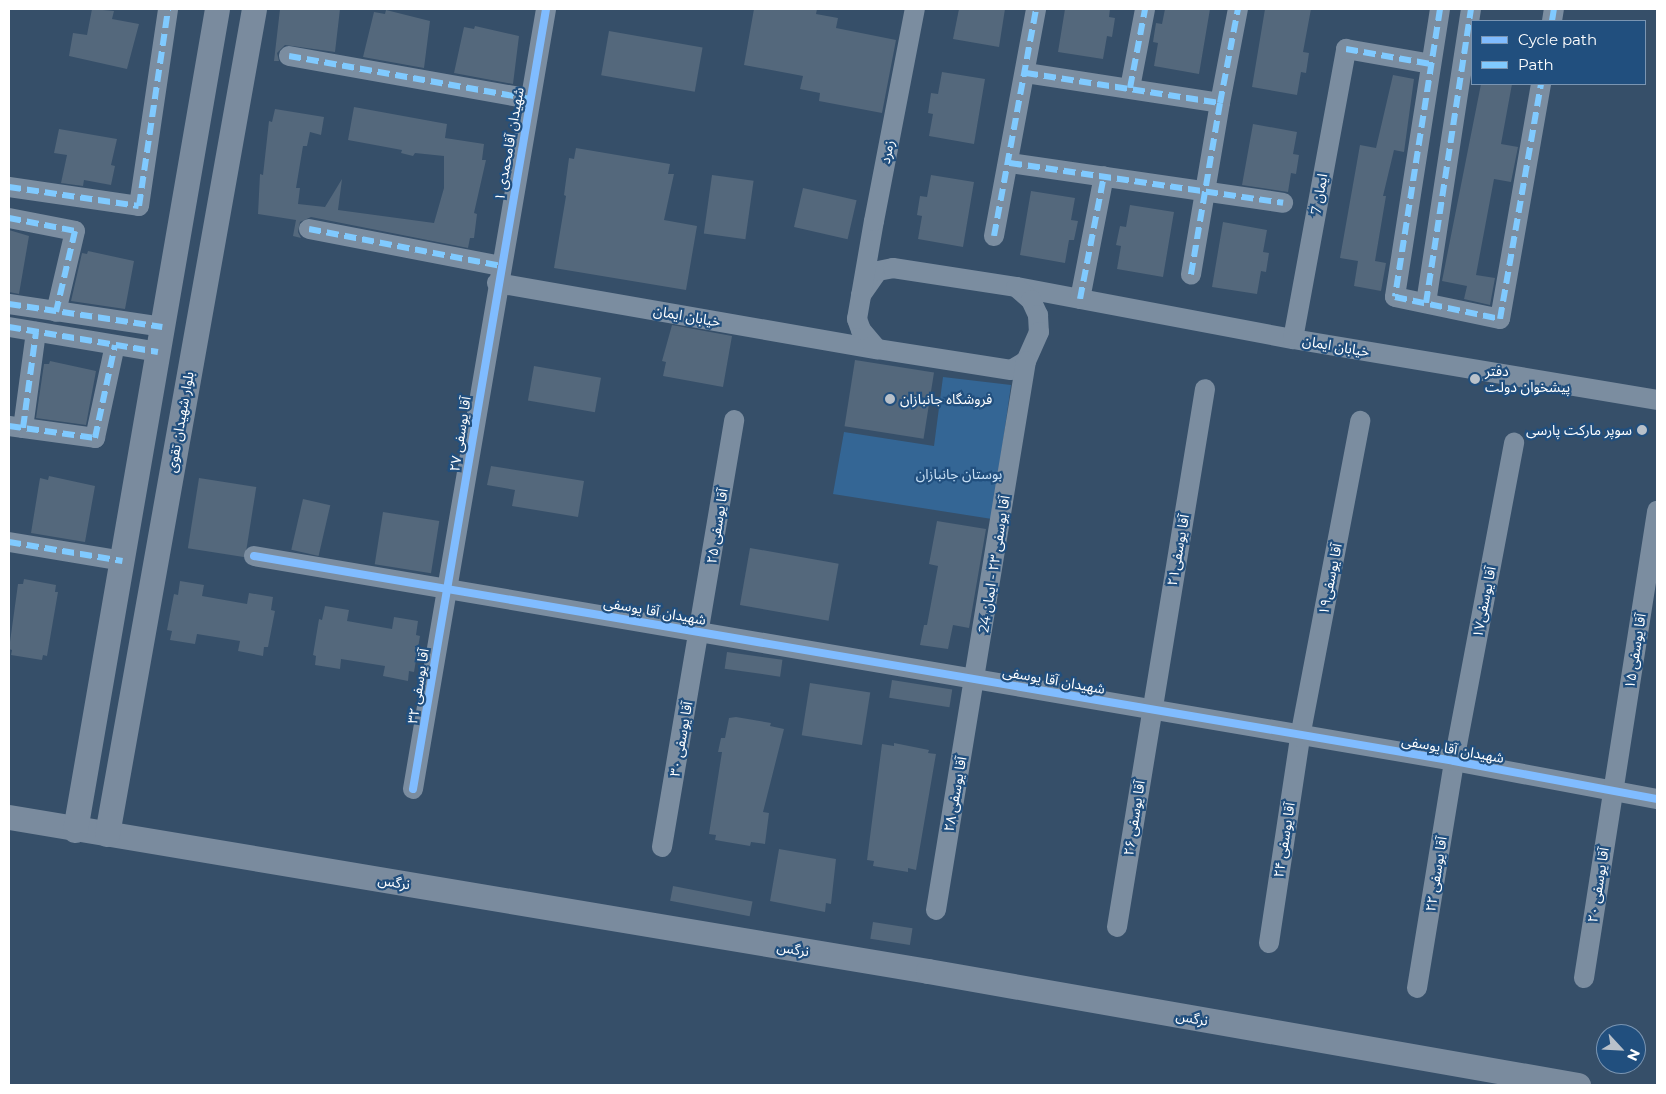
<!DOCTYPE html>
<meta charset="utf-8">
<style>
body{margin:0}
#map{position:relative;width:1666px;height:1094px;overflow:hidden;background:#364f69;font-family:Montserrat,"Noto Sans Arabic",sans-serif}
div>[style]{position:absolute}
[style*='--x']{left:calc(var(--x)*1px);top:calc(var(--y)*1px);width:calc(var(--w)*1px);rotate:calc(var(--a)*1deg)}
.green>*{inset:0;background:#346695}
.building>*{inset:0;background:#54687c;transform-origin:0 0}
.minor>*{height:20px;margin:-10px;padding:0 10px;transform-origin:10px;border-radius:10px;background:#7b8da0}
.major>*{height:25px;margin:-12.5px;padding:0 12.5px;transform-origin:12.5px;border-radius:12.5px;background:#7a8b9e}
.quiet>*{height:6px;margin-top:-3px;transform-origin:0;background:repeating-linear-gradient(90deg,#80caff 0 12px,transparent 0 18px)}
.cycleway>*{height:8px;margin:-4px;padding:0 4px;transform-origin:4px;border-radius:4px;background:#80bcff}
.dots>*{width:14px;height:14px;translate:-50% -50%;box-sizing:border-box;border:2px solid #214f7e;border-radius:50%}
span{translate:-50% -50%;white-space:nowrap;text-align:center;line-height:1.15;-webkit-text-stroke:4.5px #214f7e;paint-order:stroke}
.street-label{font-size:14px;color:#fff}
.poi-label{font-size:14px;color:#fff}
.left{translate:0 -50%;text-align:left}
.right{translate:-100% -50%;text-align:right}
.park-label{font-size:14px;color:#c9e0f5}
.frame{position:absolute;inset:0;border:10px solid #fff;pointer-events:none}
.legend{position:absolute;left:1471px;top:20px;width:175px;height:65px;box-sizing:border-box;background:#214f7e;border:1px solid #7a95b2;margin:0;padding:6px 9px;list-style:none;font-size:15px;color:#fff}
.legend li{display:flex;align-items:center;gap:10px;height:25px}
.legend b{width:25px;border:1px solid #7a95b2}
.north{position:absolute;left:1596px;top:1024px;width:50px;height:50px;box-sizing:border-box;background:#214f7e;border:1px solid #7a95b2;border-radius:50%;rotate:115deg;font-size:14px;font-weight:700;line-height:20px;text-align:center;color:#fff}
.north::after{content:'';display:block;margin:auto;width:18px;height:22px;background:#b9c1ca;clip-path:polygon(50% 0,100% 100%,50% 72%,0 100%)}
</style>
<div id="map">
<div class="green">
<div style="clip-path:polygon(943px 377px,1011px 385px,992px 519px,833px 494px,844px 432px,934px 446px)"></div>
</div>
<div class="building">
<div style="clip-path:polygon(92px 9px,114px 11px,112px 19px,139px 24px,127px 69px,69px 56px,73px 33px,87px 35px)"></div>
<div style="clip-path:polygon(280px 9px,340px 9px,335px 52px,285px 45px,277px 53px,279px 61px,274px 61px)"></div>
<div style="clip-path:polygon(754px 9px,817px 9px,816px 14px,838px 18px,836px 28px,896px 40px,882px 113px,819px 101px,820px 93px,800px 89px,803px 76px,744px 65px)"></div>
<div style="clip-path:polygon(959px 9px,1005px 9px,999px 47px,953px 39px)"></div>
<div style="clip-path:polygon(1065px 9px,1110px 9px,1109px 17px,1115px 18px,1112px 37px,1107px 36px,1103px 59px,1058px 52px)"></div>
<div style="clip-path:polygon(1165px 9px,1210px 9px,1199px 74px,1154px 66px,1158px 43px,1153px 42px,1156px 23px,1162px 24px)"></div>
<div style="clip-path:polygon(1265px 9px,1311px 9px,1303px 52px,1309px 53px,1306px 73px,1301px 72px,1297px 95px,1252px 87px)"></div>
<div style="clip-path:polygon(386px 10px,430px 21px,424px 68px,363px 57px,374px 12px,385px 14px)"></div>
<div style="clip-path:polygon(475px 26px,519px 36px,513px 84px,454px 73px,464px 27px,474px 29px)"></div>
<div style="left:609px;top:31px;width:95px;height:45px;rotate:10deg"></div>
<div style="clip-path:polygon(942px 72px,985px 79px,974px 144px,929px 136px,933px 114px,928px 113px,931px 93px,938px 94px)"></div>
<div style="clip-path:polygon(1393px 75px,1414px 79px,1404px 152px,1394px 150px,1383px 196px,1386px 196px,1375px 261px,1386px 263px,1381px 291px,1354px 286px,1358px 261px,1340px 258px,1360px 145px,1376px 148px)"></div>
<div style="clip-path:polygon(1481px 84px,1512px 84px,1501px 144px,1518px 147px,1511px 182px,1494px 179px,1476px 275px,1495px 278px,1490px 305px,1464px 299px,1467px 286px,1442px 281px)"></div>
<div style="clip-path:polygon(354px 107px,447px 124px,445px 138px,484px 144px,482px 160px,486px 160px,474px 213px,477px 214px,474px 238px,470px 238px,468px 248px,311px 217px,300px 222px,298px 232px,301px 238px,293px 236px,296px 220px,258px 214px,260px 174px,263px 175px,269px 121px,272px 122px,275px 109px,324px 117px,321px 135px,310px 132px,307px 146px,303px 146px,296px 188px,300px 188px,298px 204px,325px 207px,342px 179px,338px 210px,434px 223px,444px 188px,444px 156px,415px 153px,413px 156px,401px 153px,402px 150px,348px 140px)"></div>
<div style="clip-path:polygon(1253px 124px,1297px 132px,1293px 154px,1299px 155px,1296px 174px,1291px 173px,1288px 192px,1242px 185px)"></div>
<div style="clip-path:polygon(59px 129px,117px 139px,111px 165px,115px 166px,111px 185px,84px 180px,83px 186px,61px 183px,67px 155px,54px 153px)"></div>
<div style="clip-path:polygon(576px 148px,670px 164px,668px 174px,674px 174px,664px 220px,697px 226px,686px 290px,554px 268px,566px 196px,564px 195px,569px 158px,574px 159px)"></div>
<div style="left:712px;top:175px;width:42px;height:59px;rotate:8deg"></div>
<div style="clip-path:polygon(931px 175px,974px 182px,963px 247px,918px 239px,922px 216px,917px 215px,920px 196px,927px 197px)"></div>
<div style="left:803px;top:188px;width:55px;height:40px;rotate:13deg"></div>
<div style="clip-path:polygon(1031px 191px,1075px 198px,1071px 220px,1078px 221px,1074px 240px,1069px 240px,1065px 263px,1020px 255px)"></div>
<div style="clip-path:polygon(1130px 205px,1174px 212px,1163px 277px,1117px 269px,1121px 246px,1116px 245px,1120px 226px,1126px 227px)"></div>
<div style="clip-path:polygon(1223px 222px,1267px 230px,1263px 252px,1269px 253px,1266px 272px,1261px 271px,1257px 294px,1212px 287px)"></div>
<div style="clip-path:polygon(9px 230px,29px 236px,19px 294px,9px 292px)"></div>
<div style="clip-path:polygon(88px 251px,134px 261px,125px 309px,71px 301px,82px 253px,87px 254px)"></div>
<div style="clip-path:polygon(672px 325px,732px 336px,723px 387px,663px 376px,666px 362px,662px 361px)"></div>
<div style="left:855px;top:360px;width:80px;height:67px;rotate:9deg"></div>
<div style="clip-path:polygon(50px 361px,96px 371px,86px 425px,36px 418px,44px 364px,49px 364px)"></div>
<div style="left:534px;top:366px;width:68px;height:35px;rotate:10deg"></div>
<div style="clip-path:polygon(491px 466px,584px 481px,578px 517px,512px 506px,515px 490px,487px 485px)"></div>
<div style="clip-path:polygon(49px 476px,95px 486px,85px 542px,31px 533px,40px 478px,48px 480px)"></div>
<div style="left:199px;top:478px;width:58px;height:71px;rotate:9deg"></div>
<div style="left:303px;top:499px;width:28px;height:52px;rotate:13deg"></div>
<div style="left:383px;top:512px;width:57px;height:53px;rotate:9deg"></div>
<div style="clip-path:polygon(937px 521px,986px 529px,969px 628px,953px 625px,948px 649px,920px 645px,924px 625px,927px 625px,938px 566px,929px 564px)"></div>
<div style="left:750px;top:548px;width:90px;height:58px;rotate:10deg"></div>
<div style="clip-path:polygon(24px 579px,56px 585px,55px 592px,58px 592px,47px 656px,43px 655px,42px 660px,11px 655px,12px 650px,9px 649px,18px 584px,23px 584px)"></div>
<div style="clip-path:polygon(180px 581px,204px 585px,202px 596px,247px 604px,249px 593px,273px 597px,271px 610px,275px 611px,268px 647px,264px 647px,263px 656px,238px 651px,240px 641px,197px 634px,195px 644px,170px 640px,172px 631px,167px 630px,174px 594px,178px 595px)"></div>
<div style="clip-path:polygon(325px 606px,349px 610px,347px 621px,392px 629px,394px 617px,418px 621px,416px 635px,420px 636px,414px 672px,409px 671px,408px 681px,383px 676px,385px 666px,341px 659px,340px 669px,315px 665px,316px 656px,313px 655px,319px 619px,322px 620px)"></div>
<div style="left:727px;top:652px;width:56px;height:17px;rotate:8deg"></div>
<div style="left:892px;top:680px;width:61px;height:18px;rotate:9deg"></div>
<div style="left:810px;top:683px;width:61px;height:53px;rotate:9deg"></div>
<div style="clip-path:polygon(736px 717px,771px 723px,770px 726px,784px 729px,763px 812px,769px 813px,765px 844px,751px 842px,750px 846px,715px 840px,716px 835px,709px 834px,722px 752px,718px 752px,721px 738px,725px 738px,729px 718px)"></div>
<div style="clip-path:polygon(894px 743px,929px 750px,928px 753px,936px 754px,916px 870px,908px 868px,908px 872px,873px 866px,874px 861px,867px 860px,882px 744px,894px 746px)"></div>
<div style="clip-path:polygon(779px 849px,836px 859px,831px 904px,826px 903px,825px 912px,770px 901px)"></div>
<div style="left:673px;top:886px;width:81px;height:15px;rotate:11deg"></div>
<div style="left:873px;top:922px;width:40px;height:17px;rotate:9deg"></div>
</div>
<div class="minor">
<div style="--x:1440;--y:9;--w:291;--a:98.9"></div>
<div style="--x:1395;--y:297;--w:107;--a:11.8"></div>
<div style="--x:1500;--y:319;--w:239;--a:-80.1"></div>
<div style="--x:1552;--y:21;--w:12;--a:-81"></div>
<div style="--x:289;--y:56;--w:245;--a:10.1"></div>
<div style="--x:1026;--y:73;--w:196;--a:8.8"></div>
<div style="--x:1220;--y:103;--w:174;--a:99.6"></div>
<div style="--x:1130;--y:88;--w:80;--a:-79.2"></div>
<div style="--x:1220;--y:103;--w:96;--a:-79.2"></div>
<div style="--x:1010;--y:163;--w:276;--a:8.3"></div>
<div style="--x:9;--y:187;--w:131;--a:8.3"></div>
<div style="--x:139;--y:206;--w:199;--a:-81.6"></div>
<div style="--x:9;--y:218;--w:67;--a:11.1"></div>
<div style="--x:75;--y:231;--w:83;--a:103.2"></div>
<div style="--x:309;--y:229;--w:196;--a:10.9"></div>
<div style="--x:994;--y:236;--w:231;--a:-79.5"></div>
<div style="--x:497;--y:283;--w:386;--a:9.9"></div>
<div style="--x:1017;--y:287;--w:281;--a:10.7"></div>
<div style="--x:1293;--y:339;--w:369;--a:9.5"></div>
<div style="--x:861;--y:295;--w:29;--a:-55"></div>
<div style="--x:878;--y:271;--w:15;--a:-11"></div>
<div style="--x:893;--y:268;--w:124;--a:8.8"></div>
<div style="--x:1016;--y:287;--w:20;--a:41"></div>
<div style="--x:1031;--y:300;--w:17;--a:65"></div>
<div style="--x:1038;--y:315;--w:17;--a:87"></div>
<div style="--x:1039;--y:332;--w:32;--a:114"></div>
<div style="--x:1026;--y:361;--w:17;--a:149"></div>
<div style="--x:1011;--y:370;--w:136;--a:-171.1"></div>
<div style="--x:877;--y:349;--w:25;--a:-130"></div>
<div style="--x:861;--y:330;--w:12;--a:-110"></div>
<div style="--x:857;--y:319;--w:99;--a:-80.2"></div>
<div style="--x:874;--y:221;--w:216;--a:-79.1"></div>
<div style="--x:1080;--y:299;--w:125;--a:-79"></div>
<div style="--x:1426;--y:303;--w:297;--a:-81.3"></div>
<div style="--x:9;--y:304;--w:155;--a:8.5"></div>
<div style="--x:9;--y:327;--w:151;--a:9.5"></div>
<div style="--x:1293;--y:339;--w:295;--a:-79.6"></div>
<div style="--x:1346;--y:49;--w:86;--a:10"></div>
<div style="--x:9;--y:426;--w:87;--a:7.9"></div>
<div style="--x:95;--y:438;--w:95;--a:-77.9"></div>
<div style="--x:23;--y:428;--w:97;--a:-82.3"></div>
<div style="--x:9;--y:542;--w:115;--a:9.5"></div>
<div style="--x:254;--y:556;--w:1217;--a:9.69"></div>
<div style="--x:1454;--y:761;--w:207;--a:10.6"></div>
<div style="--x:413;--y:789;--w:791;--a:-80.32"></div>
<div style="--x:662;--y:847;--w:433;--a:-80.4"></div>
<div style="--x:936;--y:910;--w:556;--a:-80.69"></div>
<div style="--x:1117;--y:927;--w:545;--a:-80.71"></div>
<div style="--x:1269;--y:943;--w:208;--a:-81.4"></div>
<div style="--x:1300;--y:737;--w:322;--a:-79.2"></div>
<div style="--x:1584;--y:978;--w:473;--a:-81.1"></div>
<div style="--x:1417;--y:988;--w:230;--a:-80.7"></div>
<div style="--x:1454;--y:761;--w:324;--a:-79.3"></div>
</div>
<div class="major">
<div style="--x:9;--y:817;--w:932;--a:9.51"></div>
<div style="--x:928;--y:971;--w:660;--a:9.95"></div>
<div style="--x:75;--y:830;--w:833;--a:-80.19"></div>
<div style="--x:107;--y:834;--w:838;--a:-79.9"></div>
</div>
<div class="quiet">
<div style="--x:1440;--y:9;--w:291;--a:98.9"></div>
<div style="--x:1395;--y:297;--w:107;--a:11.8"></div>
<div style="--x:1500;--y:319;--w:239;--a:-80.1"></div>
<div style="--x:1552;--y:21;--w:12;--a:-81"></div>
<div style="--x:1346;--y:49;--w:86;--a:10"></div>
<div style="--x:289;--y:56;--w:245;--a:10.1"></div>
<div style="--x:1026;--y:73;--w:196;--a:8.8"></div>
<div style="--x:1220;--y:103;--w:174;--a:99.6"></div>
<div style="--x:1130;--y:88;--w:80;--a:-79.2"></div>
<div style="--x:1220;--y:103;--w:96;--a:-79.2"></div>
<div style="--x:1010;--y:163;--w:276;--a:8.3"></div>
<div style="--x:9;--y:187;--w:131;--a:8.3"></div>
<div style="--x:139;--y:206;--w:199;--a:-81.6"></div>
<div style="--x:9;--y:218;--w:67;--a:11.1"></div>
<div style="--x:75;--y:231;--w:83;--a:103.2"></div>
<div style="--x:309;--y:229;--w:196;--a:10.9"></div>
<div style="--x:994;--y:236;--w:231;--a:-79.5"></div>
<div style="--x:1080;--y:299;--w:125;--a:-79"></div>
<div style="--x:1426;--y:303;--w:297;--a:-81.3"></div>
<div style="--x:9;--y:304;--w:155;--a:8.5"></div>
<div style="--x:9;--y:327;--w:151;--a:9.5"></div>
<div style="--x:9;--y:426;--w:87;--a:7.9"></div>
<div style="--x:95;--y:438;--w:95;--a:-77.9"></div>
<div style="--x:23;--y:428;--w:97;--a:-82.3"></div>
<div style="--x:9;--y:542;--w:115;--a:9.5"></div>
</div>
<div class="cycleway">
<div style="--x:254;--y:556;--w:1217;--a:9.69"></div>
<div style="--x:1454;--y:761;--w:207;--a:10.6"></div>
<div style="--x:413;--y:789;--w:791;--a:-80.32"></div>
</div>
<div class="dots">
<div style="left:1475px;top:379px;background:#b9c1ca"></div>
<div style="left:890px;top:399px;background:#b9c1ca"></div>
<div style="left:1642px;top:430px;background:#b9c1ca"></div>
</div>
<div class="street-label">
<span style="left:509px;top:144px;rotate:-80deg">شهیدان آقامحمدی ۱</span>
<span style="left:887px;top:152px;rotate:-79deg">زمرد</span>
<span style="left:1319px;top:194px;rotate:-80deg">ایمان 7</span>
<span style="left:687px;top:316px;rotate:10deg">خیابان ایمان</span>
<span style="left:1336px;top:346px;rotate:10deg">خیابان ایمان</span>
<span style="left:180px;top:422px;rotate:-80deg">بلوار شهیدان تقوی</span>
<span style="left:460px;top:434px;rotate:-81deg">آقا یوسفی ۲۷</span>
<span style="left:717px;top:526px;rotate:-81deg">آقا یوسفی ۲۵</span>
<span style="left:1178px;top:550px;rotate:-80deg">آقا یوسفی۲۱</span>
<span style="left:994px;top:564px;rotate:-81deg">آقا یوسفی ۲۳ - ایمان 24</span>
<span style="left:1330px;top:579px;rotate:-79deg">آقا یوسفی۱۹</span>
<span style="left:1484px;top:602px;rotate:-79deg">آقا یوسفی۱۷</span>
<span style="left:655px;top:611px;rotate:10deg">شهیدان آقا یوسفی</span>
<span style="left:1635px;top:651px;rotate:-81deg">آقا یوسفی ۱۵</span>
<span style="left:1054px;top:680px;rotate:10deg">شهیدان آقا یوسفی</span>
<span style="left:418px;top:686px;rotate:-81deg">آقا یوسفی ۳۲</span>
<span style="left:681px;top:739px;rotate:-80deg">آقا یوسفی ۳۰</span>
<span style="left:1453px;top:749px;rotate:10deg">شهیدان آقا یوسفی</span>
<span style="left:955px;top:794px;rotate:-80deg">آقا یوسفی ۲۸</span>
<span style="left:1134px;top:818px;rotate:-81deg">آقا یوسفی ۲۶</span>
<span style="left:1284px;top:840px;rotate:-81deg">آقا یوسفی ۲۴</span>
<span style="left:1436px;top:874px;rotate:-81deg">آقا یوسفی ۲۲</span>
<span style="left:394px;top:882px;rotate:9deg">نرگس</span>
<span style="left:1598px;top:885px;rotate:-81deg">آقا یوسفی ۲۰</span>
<span style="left:793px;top:949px;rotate:9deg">نرگس</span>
<span style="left:1192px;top:1018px;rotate:10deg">نرگس</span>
</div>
<div class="poi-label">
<span class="left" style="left:1485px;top:379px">دفتر<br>پیشخوان دولت</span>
<span class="left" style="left:900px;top:399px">فروشگاه جانبازان</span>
<span class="right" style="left:1632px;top:430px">سوپر مارکت پارسی</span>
</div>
<div class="park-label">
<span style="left:959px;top:474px">بوستان جانبازان</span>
</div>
<div class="frame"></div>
<ul class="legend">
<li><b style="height:6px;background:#80bcff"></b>Cycle path</li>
<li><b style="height:6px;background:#80caff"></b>Path</li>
</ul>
<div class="north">N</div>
</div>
